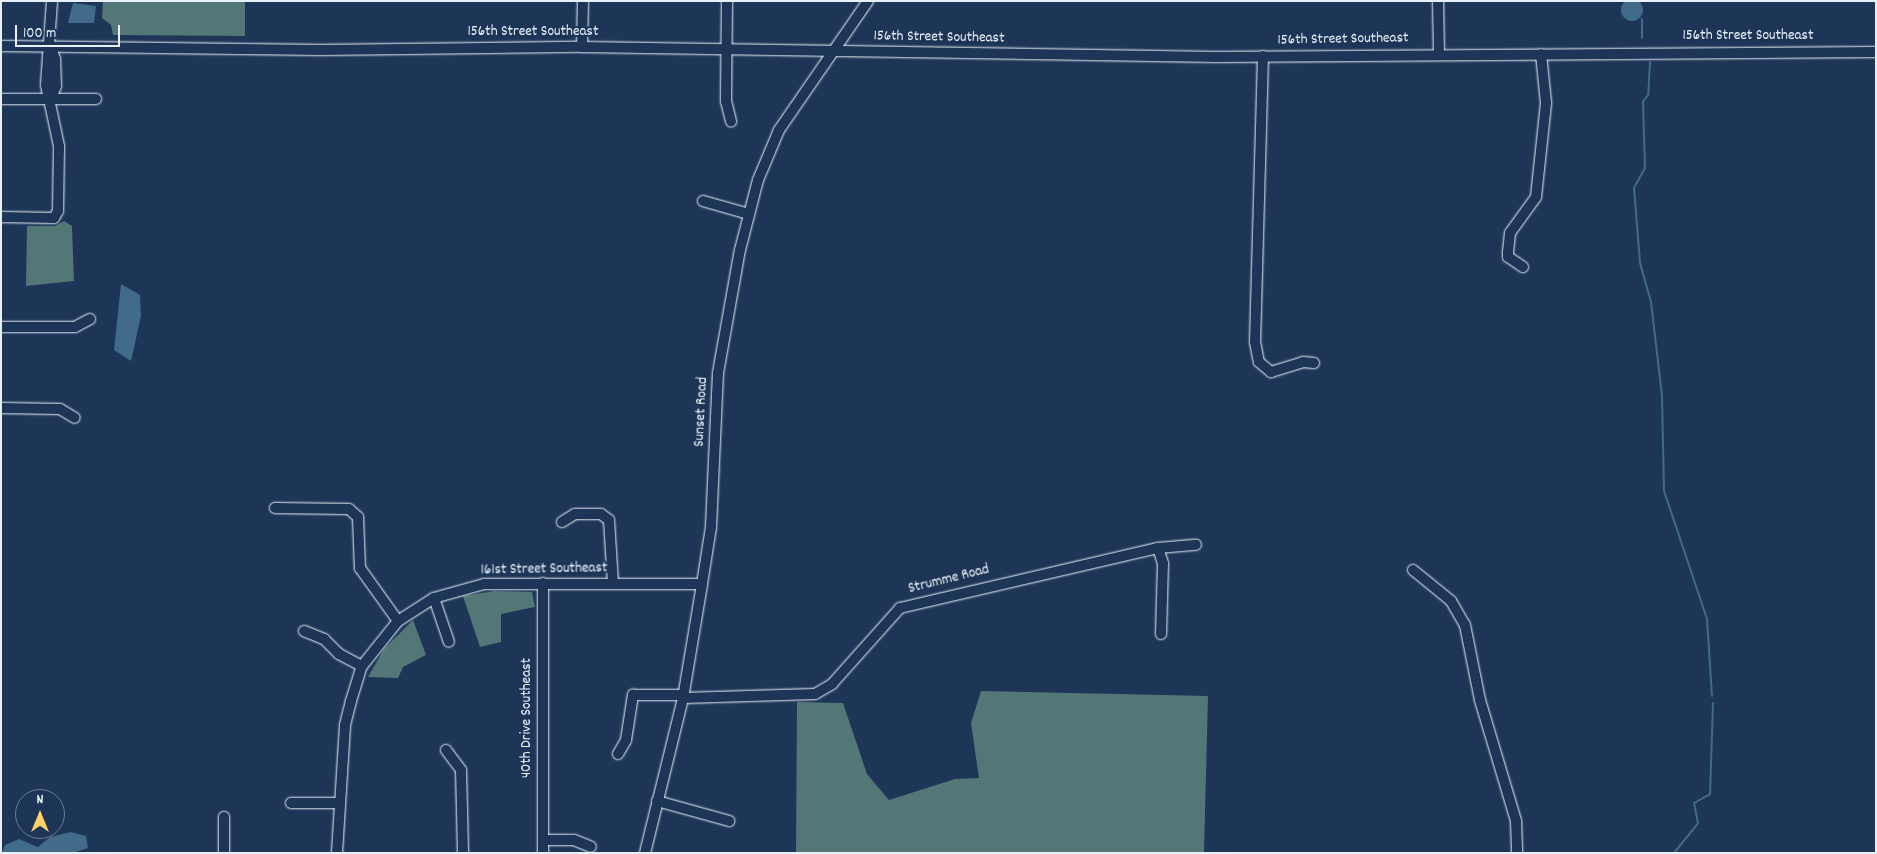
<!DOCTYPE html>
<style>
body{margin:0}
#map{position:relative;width:1877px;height:854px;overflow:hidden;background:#1d3557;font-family:Dekko,sans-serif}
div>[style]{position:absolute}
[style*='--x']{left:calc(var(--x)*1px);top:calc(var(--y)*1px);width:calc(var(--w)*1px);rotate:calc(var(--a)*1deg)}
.green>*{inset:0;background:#537676}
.water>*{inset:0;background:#426b8a}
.round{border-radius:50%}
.stream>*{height:2px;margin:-1px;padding:0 1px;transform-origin:1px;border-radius:1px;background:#426b8a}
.roads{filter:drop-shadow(0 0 1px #e8f1f8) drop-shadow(0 0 1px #e8f1f8)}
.minor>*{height:10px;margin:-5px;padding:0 5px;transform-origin:5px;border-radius:5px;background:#1d3557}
span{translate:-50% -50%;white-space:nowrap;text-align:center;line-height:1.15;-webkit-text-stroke:4px #1d3557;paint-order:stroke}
.street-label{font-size:15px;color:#e8f1f8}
.frame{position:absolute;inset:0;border:2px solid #e8f1f8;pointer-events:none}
.north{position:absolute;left:15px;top:789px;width:50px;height:50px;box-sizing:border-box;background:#1d3557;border:1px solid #6e8097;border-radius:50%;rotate:0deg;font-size:14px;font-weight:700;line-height:20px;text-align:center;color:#e8f1f8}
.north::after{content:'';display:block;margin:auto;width:18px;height:22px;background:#ffd166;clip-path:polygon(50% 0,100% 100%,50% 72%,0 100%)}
.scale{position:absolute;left:15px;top:25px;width:105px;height:22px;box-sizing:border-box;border:2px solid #e8f1f8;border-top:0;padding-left:6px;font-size:15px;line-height:18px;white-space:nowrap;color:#e8f1f8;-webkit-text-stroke:4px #1d3557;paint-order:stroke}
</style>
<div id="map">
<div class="green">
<div style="clip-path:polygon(103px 1px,245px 1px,245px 36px,113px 35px,111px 25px,102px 18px)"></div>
<div style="clip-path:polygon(64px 221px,72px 226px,74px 281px,26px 286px,27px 226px,55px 226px)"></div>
<div style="clip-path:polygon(495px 591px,532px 592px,535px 607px,501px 614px,501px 642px,480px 647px,463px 596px)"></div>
<div style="clip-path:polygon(413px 620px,426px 655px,403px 667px,398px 678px,368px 677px,384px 649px)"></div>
<div style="clip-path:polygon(981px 691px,1208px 696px,1204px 853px,796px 853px,797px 702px,843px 703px,867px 774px,889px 800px,955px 779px,979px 778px,971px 723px)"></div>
</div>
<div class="water">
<div class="round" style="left:1621px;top:-1px;width:22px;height:22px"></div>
<div style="clip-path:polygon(73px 3px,96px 6px,94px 23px,68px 23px)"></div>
<div style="clip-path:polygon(121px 284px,140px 295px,141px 316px,131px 361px,114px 350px)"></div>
<div style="clip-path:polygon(71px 832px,86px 836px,88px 848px,73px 853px,2px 853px,5px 845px,19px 839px,38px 847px,50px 837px)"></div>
</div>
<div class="stream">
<div style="--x:1642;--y:38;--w:19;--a:-90"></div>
<div style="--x:1650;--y:62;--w:33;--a:93"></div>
<div style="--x:1648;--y:95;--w:9;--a:126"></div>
<div style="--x:1643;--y:102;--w:66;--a:88.3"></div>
<div style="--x:1645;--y:168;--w:23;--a:119"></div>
<div style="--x:1634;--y:188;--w:75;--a:85.4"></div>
<div style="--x:1640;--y:263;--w:41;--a:74.2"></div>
<div style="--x:1651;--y:302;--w:95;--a:83.3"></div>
<div style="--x:1662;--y:396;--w:95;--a:88.8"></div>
<div style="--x:1664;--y:491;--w:135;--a:71.4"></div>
<div style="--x:1707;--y:619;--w:77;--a:86.3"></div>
<div style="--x:1674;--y:853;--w:38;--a:-51"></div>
<div style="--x:1698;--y:823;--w:20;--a:-101"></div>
<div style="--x:1694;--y:803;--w:18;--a:-29"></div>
<div style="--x:1710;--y:794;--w:91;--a:-88.1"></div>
</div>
<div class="roads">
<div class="minor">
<div style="--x:727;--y:1;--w:100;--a:90.6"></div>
<div style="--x:726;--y:101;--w:21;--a:76"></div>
<div style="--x:1438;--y:1;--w:53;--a:88.9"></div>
<div style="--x:1;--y:46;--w:320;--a:0.7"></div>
<div style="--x:321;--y:50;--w:261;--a:-0.7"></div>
<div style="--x:582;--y:47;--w:635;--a:0.9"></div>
<div style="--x:1217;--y:57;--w:659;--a:-0.43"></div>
<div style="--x:51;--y:47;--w:13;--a:72"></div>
<div style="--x:55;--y:59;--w:27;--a:88"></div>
<div style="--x:56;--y:86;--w:14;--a:111"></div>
<div style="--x:582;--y:47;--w:46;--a:-88.8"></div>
<div style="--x:1263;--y:56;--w:286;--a:91.6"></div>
<div style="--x:1255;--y:342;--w:20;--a:79"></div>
<div style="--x:1259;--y:362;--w:16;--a:40"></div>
<div style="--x:1271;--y:372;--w:34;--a:-17"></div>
<div style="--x:1303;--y:362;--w:11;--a:5"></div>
<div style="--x:1;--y:99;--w:95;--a:0"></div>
<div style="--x:703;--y:201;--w:48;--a:15.8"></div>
<div style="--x:1;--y:217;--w:53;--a:1.1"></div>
<div style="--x:54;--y:218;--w:8;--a:-60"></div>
<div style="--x:58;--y:211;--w:65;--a:-89.1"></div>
<div style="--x:59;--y:146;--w:62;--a:-102"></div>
<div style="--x:46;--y:85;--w:84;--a:-85.9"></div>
<div style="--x:1523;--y:267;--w:18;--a:-146"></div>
<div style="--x:1508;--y:257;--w:5;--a:-90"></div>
<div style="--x:1508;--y:252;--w:19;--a:-84"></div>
<div style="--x:1510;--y:233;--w:44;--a:-54.2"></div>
<div style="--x:1536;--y:197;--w:95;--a:-83.9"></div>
<div style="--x:1546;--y:103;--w:49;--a:-95.8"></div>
<div style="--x:1;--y:327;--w:74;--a:0"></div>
<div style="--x:75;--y:327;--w:17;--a:-28"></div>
<div style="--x:1;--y:408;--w:59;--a:1"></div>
<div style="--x:60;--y:409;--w:17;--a:31"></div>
<div style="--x:275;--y:508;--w:74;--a:0.8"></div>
<div style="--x:349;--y:509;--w:12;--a:42"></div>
<div style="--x:358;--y:517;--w:51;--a:87.8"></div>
<div style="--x:360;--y:568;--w:65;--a:54.4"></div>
<div style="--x:562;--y:522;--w:15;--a:-32"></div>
<div style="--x:575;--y:514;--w:26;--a:0"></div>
<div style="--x:601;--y:514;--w:10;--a:37"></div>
<div style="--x:609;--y:520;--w:64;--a:86.4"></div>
<div style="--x:1158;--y:548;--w:16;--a:72"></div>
<div style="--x:1163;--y:563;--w:71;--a:91.6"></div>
<div style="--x:1413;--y:570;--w:49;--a:39.2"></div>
<div style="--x:1451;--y:601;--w:28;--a:60"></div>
<div style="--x:1465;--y:625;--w:76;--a:78.7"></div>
<div style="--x:1480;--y:700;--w:126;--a:73.4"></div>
<div style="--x:1516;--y:821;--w:32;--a:88"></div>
<div style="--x:434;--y:598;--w:46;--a:71.2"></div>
<div style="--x:304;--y:631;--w:22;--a:22"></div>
<div style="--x:324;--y:639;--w:21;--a:45"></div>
<div style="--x:339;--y:654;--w:26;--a:28"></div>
<div style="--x:683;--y:698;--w:132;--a:-1.7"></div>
<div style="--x:815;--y:694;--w:20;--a:-30"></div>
<div style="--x:832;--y:684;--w:102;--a:-48.2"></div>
<div style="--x:900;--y:608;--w:265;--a:-13.1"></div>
<div style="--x:1158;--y:548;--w:38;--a:-5"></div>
<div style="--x:446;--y:750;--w:25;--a:53"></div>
<div style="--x:461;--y:770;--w:83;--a:88.6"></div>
<div style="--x:618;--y:754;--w:16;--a:-60"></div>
<div style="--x:626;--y:740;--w:46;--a:-81.2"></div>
<div style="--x:633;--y:695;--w:50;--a:0"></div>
<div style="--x:657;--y:801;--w:75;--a:15.5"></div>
<div style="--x:291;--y:803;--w:47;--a:0"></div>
<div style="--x:543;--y:840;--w:31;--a:0"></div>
<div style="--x:574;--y:840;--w:18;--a:22"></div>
<div style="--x:224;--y:853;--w:36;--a:-90"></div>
<div style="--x:337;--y:853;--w:128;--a:-86.4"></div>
<div style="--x:345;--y:725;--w:25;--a:-76"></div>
<div style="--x:351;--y:701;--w:37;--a:-73"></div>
<div style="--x:362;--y:666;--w:58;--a:-51.3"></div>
<div style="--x:398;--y:621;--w:43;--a:-32.6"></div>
<div style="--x:434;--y:598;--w:52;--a:-15.6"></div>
<div style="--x:484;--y:584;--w:218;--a:0"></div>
<div style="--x:543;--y:853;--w:270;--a:-90"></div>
<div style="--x:645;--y:853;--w:160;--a:-76.2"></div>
<div style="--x:683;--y:698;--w:116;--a:-80.5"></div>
<div style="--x:702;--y:584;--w:58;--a:-81"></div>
<div style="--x:711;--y:527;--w:154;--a:-87.4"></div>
<div style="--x:718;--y:373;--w:125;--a:-79.9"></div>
<div style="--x:740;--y:250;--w:72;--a:-75.6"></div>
<div style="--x:758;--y:180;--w:54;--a:-67.2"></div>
<div style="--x:779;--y:130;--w:157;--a:-55.4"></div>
</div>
</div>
<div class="street-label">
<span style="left:533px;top:33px">156th Street Southeast</span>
<span style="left:1748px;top:37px">156th Street Southeast</span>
<span style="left:939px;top:38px;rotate:1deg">156th Street Southeast</span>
<span style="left:1343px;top:40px;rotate:-1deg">156th Street Southeast</span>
<span style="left:702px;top:412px;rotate:-87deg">Sunset Road</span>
<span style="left:544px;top:570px;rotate:-1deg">161st Street Southeast</span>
<span style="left:949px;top:580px;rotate:-14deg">Strumme Road</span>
<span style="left:528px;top:718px;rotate:-90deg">40th Drive Southeast</span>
</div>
<div class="frame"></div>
<div class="north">N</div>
<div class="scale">100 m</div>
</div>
